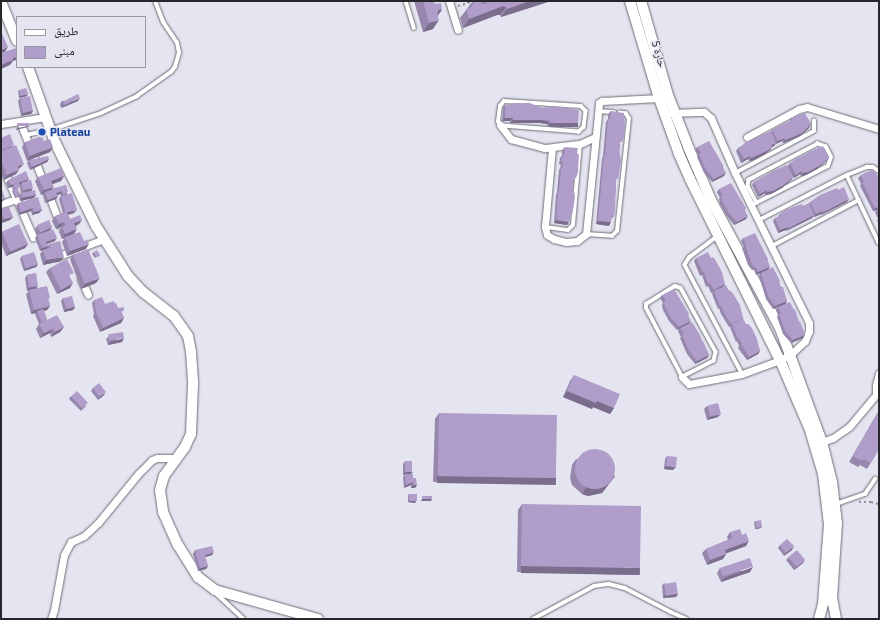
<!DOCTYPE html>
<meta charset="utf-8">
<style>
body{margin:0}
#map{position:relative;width:880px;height:620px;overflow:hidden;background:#e4e5f0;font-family:"Exo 2","Noto Naskh Arabic",sans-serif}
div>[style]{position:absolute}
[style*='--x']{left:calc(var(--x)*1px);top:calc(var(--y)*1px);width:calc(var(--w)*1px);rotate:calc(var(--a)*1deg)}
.path>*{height:1.5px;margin-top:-0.75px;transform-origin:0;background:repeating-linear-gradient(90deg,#8f8f97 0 2px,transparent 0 5px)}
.roads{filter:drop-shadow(0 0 1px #6c6d76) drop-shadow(0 0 1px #6c6d76)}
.lane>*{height:3.5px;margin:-1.75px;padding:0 1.75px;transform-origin:1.75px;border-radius:1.75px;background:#fff}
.street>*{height:7px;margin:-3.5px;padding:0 3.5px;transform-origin:3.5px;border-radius:3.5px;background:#fff}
.secondary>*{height:10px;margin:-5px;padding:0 5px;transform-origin:5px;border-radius:5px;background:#fff}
.wall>*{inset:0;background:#9787ad}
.shaded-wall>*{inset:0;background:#7b6e8d;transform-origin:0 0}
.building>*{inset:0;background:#b09dc9;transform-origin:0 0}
.round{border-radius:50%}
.dots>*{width:11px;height:11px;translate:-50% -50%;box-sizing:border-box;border:2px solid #e4e5f0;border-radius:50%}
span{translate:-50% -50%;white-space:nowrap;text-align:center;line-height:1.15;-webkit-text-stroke:3px #e4e5f0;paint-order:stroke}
.street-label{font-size:11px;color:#27272b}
.transit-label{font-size:11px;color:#164399;font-weight:700}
.left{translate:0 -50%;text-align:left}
.frame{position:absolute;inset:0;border:2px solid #27272b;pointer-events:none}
.legend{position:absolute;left:16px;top:16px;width:130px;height:52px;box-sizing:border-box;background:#e4e5f0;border:1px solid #9899a1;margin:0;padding:5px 7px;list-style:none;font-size:12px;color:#27272b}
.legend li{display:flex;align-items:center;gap:8px;height:20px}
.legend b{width:20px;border:1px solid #9899a1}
</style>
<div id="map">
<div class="path">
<div style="--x:458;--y:6;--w:17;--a:-17"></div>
<div style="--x:859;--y:502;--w:12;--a:0"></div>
<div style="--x:871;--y:502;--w:8;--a:14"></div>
</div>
<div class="roads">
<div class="lane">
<div style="--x:406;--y:1;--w:28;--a:73"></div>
<div style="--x:504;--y:101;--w:77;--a:3.7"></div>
<div style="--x:581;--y:106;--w:7;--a:45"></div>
<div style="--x:586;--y:111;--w:16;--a:97"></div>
<div style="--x:584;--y:127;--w:7;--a:135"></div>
<div style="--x:579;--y:132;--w:76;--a:-175.5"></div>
<div style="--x:503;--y:126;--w:6;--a:-141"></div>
<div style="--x:498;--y:122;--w:16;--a:-83"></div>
<div style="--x:500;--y:106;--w:6;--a:-51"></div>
<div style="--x:598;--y:111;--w:16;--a:4"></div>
<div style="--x:26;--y:135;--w:25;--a:-12"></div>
<div style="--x:50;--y:130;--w:54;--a:-18.4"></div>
<div style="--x:101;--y:113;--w:40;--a:-25"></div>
<div style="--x:137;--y:96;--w:42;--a:-35.2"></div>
<div style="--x:171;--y:72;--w:6;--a:-51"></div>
<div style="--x:175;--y:67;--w:15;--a:-74"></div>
<div style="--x:179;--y:53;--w:10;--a:-101"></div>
<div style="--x:177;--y:43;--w:25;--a:-124"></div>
<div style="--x:163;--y:22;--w:22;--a:-111"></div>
<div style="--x:735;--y:173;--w:89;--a:-28"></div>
<div style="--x:814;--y:131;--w:10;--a:-90"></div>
<div style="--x:847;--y:175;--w:22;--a:-22"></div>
<div style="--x:867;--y:167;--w:6;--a:0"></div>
<div style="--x:873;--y:167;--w:7;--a:34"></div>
<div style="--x:752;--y:205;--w:85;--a:-27.2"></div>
<div style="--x:828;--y:166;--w:9;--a:-72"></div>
<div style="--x:831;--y:157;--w:11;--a:-117"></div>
<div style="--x:826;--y:147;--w:9;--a:-159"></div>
<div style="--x:818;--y:144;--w:78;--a:152.4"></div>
<div style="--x:749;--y:180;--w:6;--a:99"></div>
<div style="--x:748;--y:186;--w:19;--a:62"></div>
<div style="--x:759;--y:220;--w:99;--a:-27.1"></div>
<div style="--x:847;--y:175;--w:75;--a:64.8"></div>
<div style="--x:546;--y:227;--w:22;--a:8"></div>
<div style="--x:568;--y:230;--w:7;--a:-45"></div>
<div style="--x:573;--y:225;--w:81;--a:-85.1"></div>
<div style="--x:586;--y:234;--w:26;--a:4"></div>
<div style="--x:612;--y:236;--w:7;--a:-45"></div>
<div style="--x:617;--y:231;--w:113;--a:-83.9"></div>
<div style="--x:629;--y:119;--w:6;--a:-121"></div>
<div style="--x:626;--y:114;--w:6;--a:-171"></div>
<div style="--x:717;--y:237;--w:34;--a:143"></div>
<div style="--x:690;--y:257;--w:9;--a:122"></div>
<div style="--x:685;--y:265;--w:122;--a:62.2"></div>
<div style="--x:772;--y:246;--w:98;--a:-27.9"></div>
<div style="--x:675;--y:286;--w:6;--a:18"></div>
<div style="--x:681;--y:288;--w:73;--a:61.3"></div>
<div style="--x:716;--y:352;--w:9;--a:103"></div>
<div style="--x:714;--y:361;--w:36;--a:153"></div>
<div style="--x:682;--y:377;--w:78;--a:-117.6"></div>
<div style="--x:646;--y:308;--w:4;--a:-90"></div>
<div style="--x:646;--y:304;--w:34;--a:-32"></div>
<div style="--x:836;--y:504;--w:31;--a:-19"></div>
<div style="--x:865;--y:494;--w:18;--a:-56"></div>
<div style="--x:216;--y:593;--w:38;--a:43"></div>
<div style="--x:533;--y:619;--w:69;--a:-28.4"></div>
<div style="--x:594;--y:586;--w:15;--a:-8"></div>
<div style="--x:609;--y:584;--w:16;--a:14"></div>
<div style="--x:625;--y:588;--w:52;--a:27.6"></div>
<div style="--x:671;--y:612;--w:17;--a:24"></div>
</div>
<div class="street">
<div style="--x:449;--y:1;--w:30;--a:73"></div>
<div style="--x:671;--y:113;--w:33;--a:-2"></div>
<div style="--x:704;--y:112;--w:9;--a:41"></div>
<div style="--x:711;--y:118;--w:60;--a:66.4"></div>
<div style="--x:735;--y:173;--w:167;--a:63.7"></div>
<div style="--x:809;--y:323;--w:8;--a:90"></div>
<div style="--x:809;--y:331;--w:11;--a:112"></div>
<div style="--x:805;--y:341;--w:19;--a:137"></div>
<div style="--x:791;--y:354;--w:13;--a:151"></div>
<div style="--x:780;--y:360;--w:40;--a:159.8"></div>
<div style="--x:742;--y:374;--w:54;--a:169.3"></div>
<div style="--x:689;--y:384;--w:10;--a:-135"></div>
<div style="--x:20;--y:122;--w:66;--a:68.8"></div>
<div style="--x:1;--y:124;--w:45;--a:-9"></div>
<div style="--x:500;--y:125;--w:18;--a:52"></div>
<div style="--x:511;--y:139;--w:35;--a:15"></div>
<div style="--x:545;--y:148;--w:35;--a:-7"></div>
<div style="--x:580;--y:144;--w:17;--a:-25"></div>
<div style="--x:747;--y:137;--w:59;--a:-28.3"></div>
<div style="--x:799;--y:109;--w:8;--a:-14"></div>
<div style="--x:807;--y:107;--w:75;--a:17"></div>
<div style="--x:552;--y:148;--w:79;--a:95.1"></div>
<div style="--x:545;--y:227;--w:8;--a:76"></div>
<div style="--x:547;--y:235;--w:8;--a:30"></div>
<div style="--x:554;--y:239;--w:12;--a:14"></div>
<div style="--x:566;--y:242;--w:11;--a:-5"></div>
<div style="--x:577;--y:241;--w:11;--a:-38"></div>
<div style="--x:586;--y:234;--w:132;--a:-84.3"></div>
<div style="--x:599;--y:103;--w:4;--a:-34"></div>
<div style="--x:602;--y:101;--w:57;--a:-3"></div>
<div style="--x:1;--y:164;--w:80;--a:66.3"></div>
<div style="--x:48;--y:193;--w:34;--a:69"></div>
<div style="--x:1;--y:204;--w:16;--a:-18"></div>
<div style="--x:56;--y:257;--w:51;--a:-20.6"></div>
<div style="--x:81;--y:279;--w:17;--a:66"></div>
<div style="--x:876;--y:394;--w:9;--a:-90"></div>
<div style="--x:876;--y:385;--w:12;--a:-76"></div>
<div style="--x:819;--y:443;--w:15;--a:-20"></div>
<div style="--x:833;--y:438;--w:19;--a:-35"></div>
<div style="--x:849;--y:427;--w:47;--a:-50.2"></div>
<div style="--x:51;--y:619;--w:9;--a:-72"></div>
<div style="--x:54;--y:610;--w:56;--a:-79.7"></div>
<div style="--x:64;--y:555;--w:15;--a:-62"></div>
<div style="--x:71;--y:542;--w:14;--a:-25"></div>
<div style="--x:84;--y:536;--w:19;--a:-43"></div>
<div style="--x:98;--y:523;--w:63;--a:-50.8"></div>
<div style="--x:138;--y:474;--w:20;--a:-45"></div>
<div style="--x:152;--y:460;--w:5;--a:-22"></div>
<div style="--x:157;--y:458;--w:20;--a:0"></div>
</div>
<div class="secondary">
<div style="--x:630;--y:1;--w:101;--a:73.4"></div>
<div style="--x:659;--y:98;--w:59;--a:70.3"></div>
<div style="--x:679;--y:154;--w:27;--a:66"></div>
<div style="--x:690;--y:179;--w:202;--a:63.6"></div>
<div style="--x:780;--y:360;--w:76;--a:66.8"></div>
<div style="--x:810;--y:430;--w:46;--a:73.5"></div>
<div style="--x:823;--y:474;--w:50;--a:83.2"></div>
<div style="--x:829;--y:524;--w:80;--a:94.3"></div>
<div style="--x:823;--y:604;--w:16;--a:105"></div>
<div style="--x:641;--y:1;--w:98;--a:74"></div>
<div style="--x:668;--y:95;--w:58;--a:68.7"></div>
<div style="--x:689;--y:149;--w:56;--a:66.7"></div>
<div style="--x:711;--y:200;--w:145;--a:61.7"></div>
<div style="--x:780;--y:328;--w:121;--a:69.8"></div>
<div style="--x:822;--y:442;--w:41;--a:76"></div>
<div style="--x:832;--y:482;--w:41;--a:83"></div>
<div style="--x:837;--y:523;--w:75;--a:93.8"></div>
<div style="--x:832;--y:598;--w:21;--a:79"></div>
<div style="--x:1;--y:2;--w:42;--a:67.7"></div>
<div style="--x:28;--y:67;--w:77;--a:70.4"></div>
<div style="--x:54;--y:140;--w:96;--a:64"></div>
<div style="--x:96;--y:226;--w:59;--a:57.4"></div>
<div style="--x:128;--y:276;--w:22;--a:47"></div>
<div style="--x:143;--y:292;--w:39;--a:38"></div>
<div style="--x:174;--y:316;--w:24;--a:55"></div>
<div style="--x:188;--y:336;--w:16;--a:79"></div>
<div style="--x:191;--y:352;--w:32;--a:86"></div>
<div style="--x:193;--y:384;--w:50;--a:92.3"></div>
<div style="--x:191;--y:434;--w:14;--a:115"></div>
<div style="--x:185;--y:447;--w:36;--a:126"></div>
<div style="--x:164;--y:476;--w:15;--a:106"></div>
<div style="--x:160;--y:490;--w:22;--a:82"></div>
<div style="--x:163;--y:512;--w:36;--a:66"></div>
<div style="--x:178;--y:545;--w:38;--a:58"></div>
<div style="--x:198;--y:577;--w:21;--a:37"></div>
<div style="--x:215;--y:590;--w:107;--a:15.7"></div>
</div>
</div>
<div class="wall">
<div style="clip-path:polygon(414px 1px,435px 1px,434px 3px,438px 16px,433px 29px,423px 32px)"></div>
<div style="clip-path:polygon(473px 1px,480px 1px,481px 3px,483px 1px,551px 1px,501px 17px,500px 15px,497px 15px,463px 28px,460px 18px)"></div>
<div style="clip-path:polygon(19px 90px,27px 96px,19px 98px,18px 91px)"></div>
<div style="clip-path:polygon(20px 98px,33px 111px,31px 114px,21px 116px,18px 101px)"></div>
<div style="clip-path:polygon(62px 101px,78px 101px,61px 108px,60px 104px)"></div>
<div style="clip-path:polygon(511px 103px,576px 126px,547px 126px,547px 124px,540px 123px,510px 123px,510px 121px,502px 121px,503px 108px,505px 105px,510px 105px)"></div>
<div style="clip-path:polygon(611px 111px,620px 145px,616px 182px,614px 216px,611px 219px,609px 226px,596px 224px,602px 159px,603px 156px,606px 122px,608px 119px,608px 114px)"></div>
<div style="clip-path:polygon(791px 118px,809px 128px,800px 136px,788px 141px,783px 143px,782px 141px,776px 144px,774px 146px,772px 147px,770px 150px,765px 154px,754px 160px,749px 161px,748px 159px,741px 163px,736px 151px,738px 148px,743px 145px,745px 143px,755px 139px,757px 137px,771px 132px,772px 130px,790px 121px)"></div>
<div style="clip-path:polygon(1px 138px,13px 146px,20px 168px,19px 169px,16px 174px,4px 180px,1px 173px)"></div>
<div style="clip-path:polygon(25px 142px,50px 152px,27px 161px,22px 147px)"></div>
<div style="clip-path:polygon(565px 147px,574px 181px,570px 218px,567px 225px,554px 223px,556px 195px,557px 192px,559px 170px,560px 168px,561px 165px,559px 164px,560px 158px,562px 155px,562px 150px)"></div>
<div style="clip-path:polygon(697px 147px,723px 165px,723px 167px,724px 176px,712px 182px,704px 173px,697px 157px,698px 155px,695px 150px)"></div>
<div style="clip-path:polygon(809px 152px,829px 158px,826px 161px,817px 169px,806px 175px,801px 176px,800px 174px,794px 178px,793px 177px,791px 180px,782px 188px,771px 194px,765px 195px,765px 193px,758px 197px,752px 185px,754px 182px,772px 172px,773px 171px,788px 166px,790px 163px,807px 154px)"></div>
<div style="clip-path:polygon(49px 159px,47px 162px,30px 170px,27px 163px,29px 160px)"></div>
<div style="clip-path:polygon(861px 175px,879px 178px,879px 225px,877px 220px,878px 219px,875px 212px,876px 210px,873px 211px,860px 186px,861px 184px,858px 178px)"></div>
<div style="clip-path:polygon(64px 176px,61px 181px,52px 184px,52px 189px,66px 185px,67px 194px,74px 213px,68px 215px,70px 219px,79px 224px,76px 226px,74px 234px,68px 236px,86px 249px,67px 256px,62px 242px,65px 238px,62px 239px,59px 232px,61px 227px,56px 229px,52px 221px,55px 216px,63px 213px,59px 199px,61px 196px,60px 194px,57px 195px,58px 196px,56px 199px,45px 203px,43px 195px,43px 194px,41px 195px,35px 181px,38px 177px)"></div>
<div style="clip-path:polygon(evenodd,29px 179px,27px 181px,31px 190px,36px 195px,34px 198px,20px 201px,19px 197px,15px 198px,12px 191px,13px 190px,12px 187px,8px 188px,6px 183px,8px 180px,29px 179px,20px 187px,21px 193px,19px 195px,17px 189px,18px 188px,20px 187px)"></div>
<div style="clip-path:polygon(719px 189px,746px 208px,745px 209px,746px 219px,734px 225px,726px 215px,720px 204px,719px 199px,720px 198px,717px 192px)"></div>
<div style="clip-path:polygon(838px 190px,847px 202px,821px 215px,821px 214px,814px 217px,813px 216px,812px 218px,786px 231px,786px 230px,778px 233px,773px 221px,775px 218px,778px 217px,780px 214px,809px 204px,810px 202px)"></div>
<div style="clip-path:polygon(18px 203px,42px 210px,39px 213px,32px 215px,31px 211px,19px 215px,16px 206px)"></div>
<div style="clip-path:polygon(1px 209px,13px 217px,10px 220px,2px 223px)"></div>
<div style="clip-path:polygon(37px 226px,52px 227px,50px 230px,55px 241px,47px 244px,48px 246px,49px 244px,61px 261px,43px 265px,40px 254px,43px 250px,40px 251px,35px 238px,37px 235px,35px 229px)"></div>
<div style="clip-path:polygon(1px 231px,28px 244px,25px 248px,6px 256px,1px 243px)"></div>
<div style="clip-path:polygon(743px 238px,768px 259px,767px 260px,770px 267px,768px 269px,780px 281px,779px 283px,787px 301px,786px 303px,799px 322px,805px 335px,803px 338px,791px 343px,783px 334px,777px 317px,778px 315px,776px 310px,778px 307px,773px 309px,766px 299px,759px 276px,760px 273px,756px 275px,754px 270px,752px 270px,748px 265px,742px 248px,744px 247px,741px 241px)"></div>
<div style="clip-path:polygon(94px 252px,100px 255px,99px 256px,95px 258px,92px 254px)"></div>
<div style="clip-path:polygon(73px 254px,96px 283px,81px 289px,70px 259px)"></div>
<div style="clip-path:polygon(22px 256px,38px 264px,36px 267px,24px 271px,20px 259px)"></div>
<div style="clip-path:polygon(696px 258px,725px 284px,724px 286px,743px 318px,742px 319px,760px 351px,758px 354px,747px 360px,738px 348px,739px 346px,737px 341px,736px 342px,730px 327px,731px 326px,729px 327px,721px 314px,719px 308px,718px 309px,712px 294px,713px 292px,711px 293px,708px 286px,706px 287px,702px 275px,700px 276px,694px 261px)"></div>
<div style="clip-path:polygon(50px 268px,70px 277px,70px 288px,57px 294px,46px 272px)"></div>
<div style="clip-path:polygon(27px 275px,37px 288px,49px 301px,50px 306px,47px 310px,44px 311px,47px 320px,64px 327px,60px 332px,51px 337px,50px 333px,40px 338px,36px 329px,39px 324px,35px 314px,36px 313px,31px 314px,26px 294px,29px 291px,27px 291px,25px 278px)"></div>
<div style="clip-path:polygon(662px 295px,689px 314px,688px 315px,690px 323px,702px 341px,709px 355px,707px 358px,695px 364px,687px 354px,680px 338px,681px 337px,678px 331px,679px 329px,677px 330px,669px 321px,663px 310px,662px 305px,663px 303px,660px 298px)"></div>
<div style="clip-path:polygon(63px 298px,75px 307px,73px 310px,64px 312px,61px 301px)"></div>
<div style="clip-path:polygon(94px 300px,105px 304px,115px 304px,118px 308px,124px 309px,123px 311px,121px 311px,124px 318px,121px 323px,100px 332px,93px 316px,94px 314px,92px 303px)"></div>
<div style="clip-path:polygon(109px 336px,122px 342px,108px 345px,106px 339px)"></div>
<div style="clip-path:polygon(574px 375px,614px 408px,610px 414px,593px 407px,592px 409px,563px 397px,570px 381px)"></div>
<div style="clip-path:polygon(93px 388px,104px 395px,98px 400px,91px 391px)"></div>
<div style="clip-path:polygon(71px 396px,86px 406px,81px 411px,69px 399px)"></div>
<div style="clip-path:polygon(707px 406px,718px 417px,707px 420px,704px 409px)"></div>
<div style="clip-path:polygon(879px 410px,879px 449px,867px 469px,860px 465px,858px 467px,849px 462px)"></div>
<div style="clip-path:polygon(439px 413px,556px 478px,552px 484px,433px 482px,435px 419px)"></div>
<div style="clip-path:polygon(667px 456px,673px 470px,664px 469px,665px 459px)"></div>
<div style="clip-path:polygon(576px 459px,615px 476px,602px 493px,588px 496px,582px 494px,572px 485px,570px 478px,572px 465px)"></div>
<div style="clip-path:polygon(405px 461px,411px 474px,415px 488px,411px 488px,411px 485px,404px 488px,403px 477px,405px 475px,403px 475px,403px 464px)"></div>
<div style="clip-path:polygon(409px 494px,416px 501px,415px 503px,408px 502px,408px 495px)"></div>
<div style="clip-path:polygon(522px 504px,635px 575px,517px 572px,518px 510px)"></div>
<div style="clip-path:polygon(756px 521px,761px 528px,755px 529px,754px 522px)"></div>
<div style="clip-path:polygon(730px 532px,746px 546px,726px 553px,726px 554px,723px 559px,707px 565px,702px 553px,706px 549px,728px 540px,727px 537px)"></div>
<div style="clip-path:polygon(780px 545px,792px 550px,784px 556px,778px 548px)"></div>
<div style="clip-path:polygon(195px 550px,212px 555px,205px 557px,208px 566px,206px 569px,198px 571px,193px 554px)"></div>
<div style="clip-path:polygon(789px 557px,803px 563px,794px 570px,786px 560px)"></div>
<div style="clip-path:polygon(720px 568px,750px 572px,721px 582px,717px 573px)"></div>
<div style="clip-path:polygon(664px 583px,678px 594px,676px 597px,663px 598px,662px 586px)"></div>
</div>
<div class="shaded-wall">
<div style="clip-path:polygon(530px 1px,551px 1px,501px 17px,507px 9px)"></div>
<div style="clip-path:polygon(503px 6px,506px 7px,500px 15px,497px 15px,463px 28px,469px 19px)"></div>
<div style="clip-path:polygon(438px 10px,442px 10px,436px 18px)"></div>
<div style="clip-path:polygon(439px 20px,433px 29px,423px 32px,429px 23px)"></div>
<div style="clip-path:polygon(8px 47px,5px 52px,1px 53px,1px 50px)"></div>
<div style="clip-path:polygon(17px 56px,17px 58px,16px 60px,13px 61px,10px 65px,1px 69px,1px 65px,13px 58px)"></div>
<div style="clip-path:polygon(28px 94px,27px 96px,19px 98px,20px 96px)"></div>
<div style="clip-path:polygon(80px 98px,78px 101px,61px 108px,64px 105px)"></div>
<div style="clip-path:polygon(33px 111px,31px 114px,21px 116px,23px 113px)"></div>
<div style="clip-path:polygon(505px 118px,513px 118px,510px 121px,502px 121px)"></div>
<div style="clip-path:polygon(513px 120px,542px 120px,550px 121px,547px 124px,540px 123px,510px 123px)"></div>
<div style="left:549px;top:123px;width:29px;height:4px"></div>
<div style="clip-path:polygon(811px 124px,809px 128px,800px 136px,788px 141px,783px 143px,785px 140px)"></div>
<div style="clip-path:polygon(29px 126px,28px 127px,16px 130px,17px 128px)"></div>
<div style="clip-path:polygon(785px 138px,782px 141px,776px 144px,778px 141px)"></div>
<div style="clip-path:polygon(776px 143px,774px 146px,769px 148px,771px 145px)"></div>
<div style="clip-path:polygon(53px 147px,50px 152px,27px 161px,30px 156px)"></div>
<div style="clip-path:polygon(772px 147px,770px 150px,765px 154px,754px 160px,749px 161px,751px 158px)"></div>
<div style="clip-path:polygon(750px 156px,748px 159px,741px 163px,744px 159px)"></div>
<div style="clip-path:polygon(829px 158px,826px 161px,817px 169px,806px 175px,801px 176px,803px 173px)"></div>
<div style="clip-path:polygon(49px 159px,47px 162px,30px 170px,32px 167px)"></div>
<div style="clip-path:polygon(24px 164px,20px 168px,14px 171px,18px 166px)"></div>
<div style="clip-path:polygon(19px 170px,16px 174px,4px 180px,7px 175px)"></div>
<div style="clip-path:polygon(802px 171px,800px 174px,794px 178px,796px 175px)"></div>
<div style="clip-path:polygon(726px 173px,724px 176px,712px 182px,714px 179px)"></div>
<div style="clip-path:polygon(64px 176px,61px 181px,48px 186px,51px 181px)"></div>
<div style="clip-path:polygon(793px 177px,791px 180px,782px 188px,771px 194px,765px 195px,767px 192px)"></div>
<div style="clip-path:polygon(29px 179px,27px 182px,8px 188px,11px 185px)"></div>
<div style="clip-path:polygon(54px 187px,50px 191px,45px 192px,43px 194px,41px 195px,44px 190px)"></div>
<div style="clip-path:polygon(33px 188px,31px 191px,22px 194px,24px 191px)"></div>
<div style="clip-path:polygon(767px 190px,765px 193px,758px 197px,760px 194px)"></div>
<div style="clip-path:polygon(62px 191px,60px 194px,54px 196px,56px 193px)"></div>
<div style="clip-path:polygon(36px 195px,34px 198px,20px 201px,22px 198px)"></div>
<div style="clip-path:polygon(58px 196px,56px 199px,45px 203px,48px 200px)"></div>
<div style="clip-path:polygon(5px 198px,3px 201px,1px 202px,1px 200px)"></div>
<div style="clip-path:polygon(849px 199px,847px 202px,821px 215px,824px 212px)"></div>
<div style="clip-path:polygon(879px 207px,879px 209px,873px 211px,875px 208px)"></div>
<div style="clip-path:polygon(33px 208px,31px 211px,19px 215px,21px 212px)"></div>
<div style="clip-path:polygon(42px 210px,39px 213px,32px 215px,34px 212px)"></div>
<div style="clip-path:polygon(77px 210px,74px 213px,63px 216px,65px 213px)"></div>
<div style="clip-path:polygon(823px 211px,821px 214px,814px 217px,816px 214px)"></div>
<div style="clip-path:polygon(814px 215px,812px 218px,786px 231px,789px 228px)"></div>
<div style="clip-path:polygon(748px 216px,746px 219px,734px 225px,737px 222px)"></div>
<div style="clip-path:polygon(13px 217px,10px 220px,2px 223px,4px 219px)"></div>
<div style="clip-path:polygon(82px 220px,79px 224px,71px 228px,74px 223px)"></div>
<div style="clip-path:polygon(556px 220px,569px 222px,567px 225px,554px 223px)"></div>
<div style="clip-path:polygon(598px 221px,611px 222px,609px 226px,596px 224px)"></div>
<div style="clip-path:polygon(64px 222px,61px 227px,56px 229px,59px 224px)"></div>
<div style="clip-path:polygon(52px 227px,50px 230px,38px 236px,40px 233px)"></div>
<div style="clip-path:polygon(788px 227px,786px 230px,778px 233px,780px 230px)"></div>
<div style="clip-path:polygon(77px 229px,74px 234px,62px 239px,65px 234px)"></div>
<div style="clip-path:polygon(57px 238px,55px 241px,44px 245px,46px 242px)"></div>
<div style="clip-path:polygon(28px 244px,25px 248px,6px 256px,10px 251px)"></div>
<div style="clip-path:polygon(89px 244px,86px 249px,67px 256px,70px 251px)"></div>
<div style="clip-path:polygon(48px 246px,46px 249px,40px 251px,42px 248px)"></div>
<div style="clip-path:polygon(64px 257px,61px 261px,43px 265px,46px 260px)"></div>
<div style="clip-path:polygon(38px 264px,36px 267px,24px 271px,26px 268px)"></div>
<div style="clip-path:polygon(770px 267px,768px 270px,756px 275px,758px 272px)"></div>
<div style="clip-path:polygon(100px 278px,96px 283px,81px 289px,85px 284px)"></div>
<div style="clip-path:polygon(73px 283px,70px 288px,57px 294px,61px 290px)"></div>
<div style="clip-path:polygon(725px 284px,723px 287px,714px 291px,711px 293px,714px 290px)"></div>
<div style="clip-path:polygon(38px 286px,36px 289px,27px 291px,29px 288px)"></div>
<div style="clip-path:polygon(787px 301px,785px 304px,773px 309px,775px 306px)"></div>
<div style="clip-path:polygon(50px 306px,47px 310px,38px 312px,37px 311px,36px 313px,31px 314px,34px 310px)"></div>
<div style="clip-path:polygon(75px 307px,73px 310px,64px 312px,66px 309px)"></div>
<div style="clip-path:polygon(124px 318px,121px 323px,100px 332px,103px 328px)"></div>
<div style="clip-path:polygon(743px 318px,741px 321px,732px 324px,729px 327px,731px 324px)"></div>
<div style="clip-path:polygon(691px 321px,689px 324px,680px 328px,677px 330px,679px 327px)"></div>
<div style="clip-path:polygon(64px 327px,60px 332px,51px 337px,55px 332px)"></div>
<div style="clip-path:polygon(53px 329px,50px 333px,40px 338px,44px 333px)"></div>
<div style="clip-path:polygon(805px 335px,803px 338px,791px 343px,793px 340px)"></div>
<div style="clip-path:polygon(124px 338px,122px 342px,108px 345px,110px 342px)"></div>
<div style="clip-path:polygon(760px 351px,758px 354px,747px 360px,749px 357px)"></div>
<div style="clip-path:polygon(709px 355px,707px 358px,695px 364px,697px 361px)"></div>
<div style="clip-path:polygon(567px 391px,597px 401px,614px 408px,610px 414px,593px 407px,592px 409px,563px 397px)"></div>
<div style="clip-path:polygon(106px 392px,104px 395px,98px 400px,100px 397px)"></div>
<div style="clip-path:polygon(721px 414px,718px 417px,707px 420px,710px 417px)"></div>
<div style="clip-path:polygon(666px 466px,676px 467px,673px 470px,664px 469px)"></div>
<div style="clip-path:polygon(406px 472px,413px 472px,410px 475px,403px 475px)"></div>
<div style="left:437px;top:476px;width:119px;height:7px;rotate:1deg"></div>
<div style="clip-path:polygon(615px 476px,602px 493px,588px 496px,582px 494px,586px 488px)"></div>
<div style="clip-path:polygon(413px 482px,411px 485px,404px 488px,406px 485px)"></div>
<div style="clip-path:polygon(414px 485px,417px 485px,415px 488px,411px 488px)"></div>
<div style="clip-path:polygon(422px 499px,432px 499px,431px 501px,421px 501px)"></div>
<div style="clip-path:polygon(409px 501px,416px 501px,415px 503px,408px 502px)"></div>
<div style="clip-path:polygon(762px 527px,761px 528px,755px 529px,756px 528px)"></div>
<div style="clip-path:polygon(749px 541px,746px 546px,722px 555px,725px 550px)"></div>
<div style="clip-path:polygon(794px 546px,792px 550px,784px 556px,786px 553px)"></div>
<div style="clip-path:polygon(214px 552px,212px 555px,202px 558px,205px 555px)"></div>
<div style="clip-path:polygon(726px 554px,723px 559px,707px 565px,710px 560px)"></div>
<div style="clip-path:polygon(805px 560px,803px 563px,794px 570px,796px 567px)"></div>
<div style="clip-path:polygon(208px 566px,206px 569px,198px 571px,200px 568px)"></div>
<div style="left:521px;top:566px;width:119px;height:7px;rotate:1deg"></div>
<div style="clip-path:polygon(753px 567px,750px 572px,721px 582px,724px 578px)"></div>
<div style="clip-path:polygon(678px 594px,676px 597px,663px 598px,665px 595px)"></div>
</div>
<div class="building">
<div style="clip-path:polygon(423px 1px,433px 1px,435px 4px,441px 3px,442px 10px,438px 10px,437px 13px,439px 20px,429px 23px)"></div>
<div style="clip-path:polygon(473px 1px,480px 1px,481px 4px,486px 4px,488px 2px,487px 1px,530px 1px,507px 9px,506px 7px,503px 6px,469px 19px,466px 9px,472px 7px,472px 5px,474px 4px)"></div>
<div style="clip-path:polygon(1px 31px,8px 47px,1px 50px)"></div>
<div style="clip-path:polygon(16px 48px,17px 50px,17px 56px,13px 58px,13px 60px,1px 65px,1px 53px)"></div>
<div style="clip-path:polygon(26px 88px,28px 94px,20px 96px,19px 90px)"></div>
<div style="left:78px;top:94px;width:4px;height:17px;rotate:63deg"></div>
<div style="left:30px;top:96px;width:15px;height:10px;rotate:79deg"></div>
<div style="clip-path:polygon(511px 103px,530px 103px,542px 108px,555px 106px,579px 110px,578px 123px,549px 123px,550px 121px,542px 120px,513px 120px,513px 118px,505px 118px,505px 105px,511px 105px)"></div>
<div style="clip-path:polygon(611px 111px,624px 113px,625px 125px,624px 137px,622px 142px,620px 142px,619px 149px,621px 161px,619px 174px,618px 179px,616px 179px,615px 211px,614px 216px,612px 216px,611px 222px,598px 221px,604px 155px,605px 156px,608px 119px,610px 119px)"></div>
<div style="clip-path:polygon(805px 113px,811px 124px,802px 133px,791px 138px,785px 140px,785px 138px,778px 141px,772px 130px,792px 120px,791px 118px)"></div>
<div style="left:29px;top:123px;width:3px;height:12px;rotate:90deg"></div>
<div style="clip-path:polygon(771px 131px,776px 143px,771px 145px,772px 147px,767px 151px,756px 156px,751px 158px,750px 156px,744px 159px,738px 148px,746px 144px,745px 143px,757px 138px,757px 137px)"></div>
<div style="clip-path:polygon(10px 134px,14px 145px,1px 150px,1px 138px)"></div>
<div style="clip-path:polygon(42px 136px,44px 141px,50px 139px,53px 147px,30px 156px,25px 142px)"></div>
<div style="clip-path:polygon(709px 141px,723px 165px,722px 166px,726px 173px,714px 179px,706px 170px,699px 154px,701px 153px,697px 147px)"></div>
<div style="clip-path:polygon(16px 145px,24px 164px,18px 166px,19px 170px,7px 175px,1px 161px,1px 152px)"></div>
<div style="clip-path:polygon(823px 146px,829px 158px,819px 166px,808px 172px,803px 173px,802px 171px,796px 175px,790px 163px,797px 158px,809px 153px,809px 152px)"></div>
<div style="clip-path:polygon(565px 147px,577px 148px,577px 154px,579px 154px,578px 173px,576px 178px,574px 178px,573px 191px,574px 191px,575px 197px,573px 210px,572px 215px,570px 215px,569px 222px,556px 220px,558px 191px,559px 192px,561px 167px,562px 168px,563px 162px,561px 161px,562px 155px,564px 155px)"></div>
<div style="clip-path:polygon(48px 156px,49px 159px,32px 167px,29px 160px)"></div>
<div style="clip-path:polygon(787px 165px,793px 177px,784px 185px,773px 191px,767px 192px,767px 190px,760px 194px,754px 182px,768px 174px,774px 172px,773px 171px)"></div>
<div style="clip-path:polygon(61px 168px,64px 176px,51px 181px,54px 187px,44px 190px,38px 177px)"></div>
<div style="clip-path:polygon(873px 169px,879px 178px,879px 207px,875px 208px,862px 182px,864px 182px,861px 175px)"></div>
<div style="clip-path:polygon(26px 171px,29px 179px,11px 185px,8px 180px)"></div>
<div style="left:31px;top:180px;width:8px;height:10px;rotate:76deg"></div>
<div style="clip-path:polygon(19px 182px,20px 187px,14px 188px,13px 185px)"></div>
<div style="clip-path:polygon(731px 183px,746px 208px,744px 209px,748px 216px,737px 222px,728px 212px,722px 201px,721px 196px,723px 195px,719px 189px)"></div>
<div style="clip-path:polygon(66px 185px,68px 192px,63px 194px,62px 191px,56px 193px,58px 196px,48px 200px,45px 192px)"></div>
<div style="clip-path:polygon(844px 187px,849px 199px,824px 212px,823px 211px,816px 214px,810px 202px,820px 195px,837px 188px,838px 190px)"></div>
<div style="clip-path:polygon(17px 188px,19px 195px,16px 197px,13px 190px)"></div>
<div style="clip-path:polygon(1px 190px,2px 190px,5px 198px,1px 200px)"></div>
<div style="left:35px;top:190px;width:5px;height:14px;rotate:79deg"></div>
<div style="clip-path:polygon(72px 193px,77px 210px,67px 212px,65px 212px,61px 196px)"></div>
<div style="clip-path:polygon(38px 197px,42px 210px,34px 212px,33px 208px,21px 212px,18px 203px)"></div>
<div style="clip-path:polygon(809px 203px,814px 215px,789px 228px,788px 227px,780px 230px,775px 218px,781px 216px,780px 214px,785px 210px,802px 204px,803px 206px)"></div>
<div style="clip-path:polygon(9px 207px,13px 217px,4px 219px,1px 212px,1px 209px)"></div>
<div style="clip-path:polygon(879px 208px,879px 214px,877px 209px)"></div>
<div style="clip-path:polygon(67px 212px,70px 219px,80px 215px,82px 220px,74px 223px,77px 229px,65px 234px,62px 227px,66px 225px,64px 222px,59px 224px,55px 216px)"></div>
<div style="left:49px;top:220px;width:8px;height:13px;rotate:67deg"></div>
<div style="left:19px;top:224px;width:22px;height:19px;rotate:66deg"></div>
<div style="clip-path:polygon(53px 229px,57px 238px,46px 242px,48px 246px,42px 248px,37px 235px)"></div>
<div style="clip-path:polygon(80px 232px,84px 241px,87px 240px,89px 244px,70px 251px,65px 237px)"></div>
<div style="clip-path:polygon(755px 233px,768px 259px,767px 259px,770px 267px,758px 272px,756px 267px,754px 267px,751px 262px,745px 245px,746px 245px,743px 238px)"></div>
<div style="clip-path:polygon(60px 241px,64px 257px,46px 260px,43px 250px,51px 248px,49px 244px)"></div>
<div style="left:88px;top:249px;width:31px;height:16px;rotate:68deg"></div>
<div style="clip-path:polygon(97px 250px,100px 255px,96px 257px,94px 252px)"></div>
<div style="left:34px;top:252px;width:13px;height:13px;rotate:72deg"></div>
<div style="clip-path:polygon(708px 252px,711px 258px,713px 257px,716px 261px,722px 272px,725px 284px,714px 290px,710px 283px,708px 284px,704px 272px,703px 272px,696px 258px)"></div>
<div style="clip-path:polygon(67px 259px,74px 273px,69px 275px,73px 283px,61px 290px,50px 268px)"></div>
<div style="clip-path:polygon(773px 267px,780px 281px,779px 282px,781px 287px,783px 287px,787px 301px,775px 306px,768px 296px,761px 273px)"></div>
<div style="left:36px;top:273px;width:13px;height:9px;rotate:81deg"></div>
<div style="clip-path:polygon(726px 285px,729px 291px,730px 290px,734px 295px,740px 305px,743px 318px,731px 324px,723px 311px,721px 305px,720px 306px,714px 291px)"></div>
<div style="clip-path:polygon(47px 286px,50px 298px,48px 299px,50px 306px,34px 310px,29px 290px)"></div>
<div style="clip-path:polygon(674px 289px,689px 314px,687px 314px,691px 321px,679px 327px,671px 318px,665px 307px,664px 302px,666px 301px,662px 295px)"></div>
<div style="left:72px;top:296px;width:11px;height:9px;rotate:75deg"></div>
<div style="clip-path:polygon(102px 297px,105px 304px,114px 301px,115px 304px,96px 312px,94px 300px)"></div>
<div style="clip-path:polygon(790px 302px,794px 310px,795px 309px,799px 322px,800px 321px,805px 335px,793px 340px,785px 331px,779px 314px,781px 313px,778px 307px)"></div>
<div style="clip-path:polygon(116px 303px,118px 308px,120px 308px,124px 318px,103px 328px,96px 312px)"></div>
<div style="clip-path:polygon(124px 307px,124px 309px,121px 310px,120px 308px,118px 308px)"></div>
<div style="clip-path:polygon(43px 309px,47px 320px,42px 322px,37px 311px)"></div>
<div style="clip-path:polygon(57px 315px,64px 327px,55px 332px,53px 329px,44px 333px,39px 324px)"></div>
<div style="clip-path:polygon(743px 318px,746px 324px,748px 324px,752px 328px,757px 339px,760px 351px,749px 357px,741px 344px,742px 344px,739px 338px,738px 339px,732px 324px)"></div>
<div style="clip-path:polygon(692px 322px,700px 335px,702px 341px,703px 341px,709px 355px,697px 361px,689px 351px,682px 335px,684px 334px,680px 328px)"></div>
<div style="left:123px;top:332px;width:6px;height:15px;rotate:81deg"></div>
<div style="clip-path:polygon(574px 375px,620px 394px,614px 408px,597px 401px,596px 403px,567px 391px)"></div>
<div style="left:99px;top:383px;width:11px;height:8px;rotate:52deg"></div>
<div style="left:77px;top:391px;width:16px;height:8px;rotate:47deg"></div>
<div style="left:718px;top:403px;width:11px;height:11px;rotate:75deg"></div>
<div style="clip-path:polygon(879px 411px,879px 449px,871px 463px,864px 459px,862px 461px,853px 456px)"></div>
<div style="left:439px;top:413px;width:118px;height:63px;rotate:1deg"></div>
<div class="round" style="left:575px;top:449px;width:40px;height:40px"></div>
<div style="left:667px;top:456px;width:10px;height:10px;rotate:6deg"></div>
<div style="left:405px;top:461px;width:7px;height:11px"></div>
<div style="clip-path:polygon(405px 474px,413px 474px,413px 478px,416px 478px,417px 485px,414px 485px,413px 482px,406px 485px)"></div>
<div style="left:409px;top:494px;width:8px;height:7px"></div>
<div style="left:422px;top:496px;width:10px;height:3px"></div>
<div style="left:522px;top:504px;width:119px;height:62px;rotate:1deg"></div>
<div style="clip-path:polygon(761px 520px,762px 527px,756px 528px,756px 521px)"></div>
<div style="clip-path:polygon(740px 529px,742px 535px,746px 533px,749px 541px,725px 550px,726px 554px,710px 560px,706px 549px,732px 538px,730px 532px)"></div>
<div style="clip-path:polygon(787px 539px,794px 546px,786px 553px,780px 545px)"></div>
<div style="clip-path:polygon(212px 546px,214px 552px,205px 555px,208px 566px,200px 568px,195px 550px)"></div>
<div style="left:797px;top:550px;width:13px;height:11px;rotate:51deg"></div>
<div style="left:750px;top:558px;width:9px;height:32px;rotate:72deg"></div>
<div style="left:676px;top:582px;width:12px;height:12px;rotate:81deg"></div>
</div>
<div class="dots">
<div style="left:42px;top:132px;background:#1a4fb4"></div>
</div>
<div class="street-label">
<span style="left:659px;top:54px;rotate:74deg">حارة 5</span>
</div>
<div class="transit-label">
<span class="left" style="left:50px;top:132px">Plateau</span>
</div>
<div class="frame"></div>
<ul class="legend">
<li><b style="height:5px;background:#fff"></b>طريق</li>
<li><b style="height:11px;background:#b09dc9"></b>مبنى</li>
</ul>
</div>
